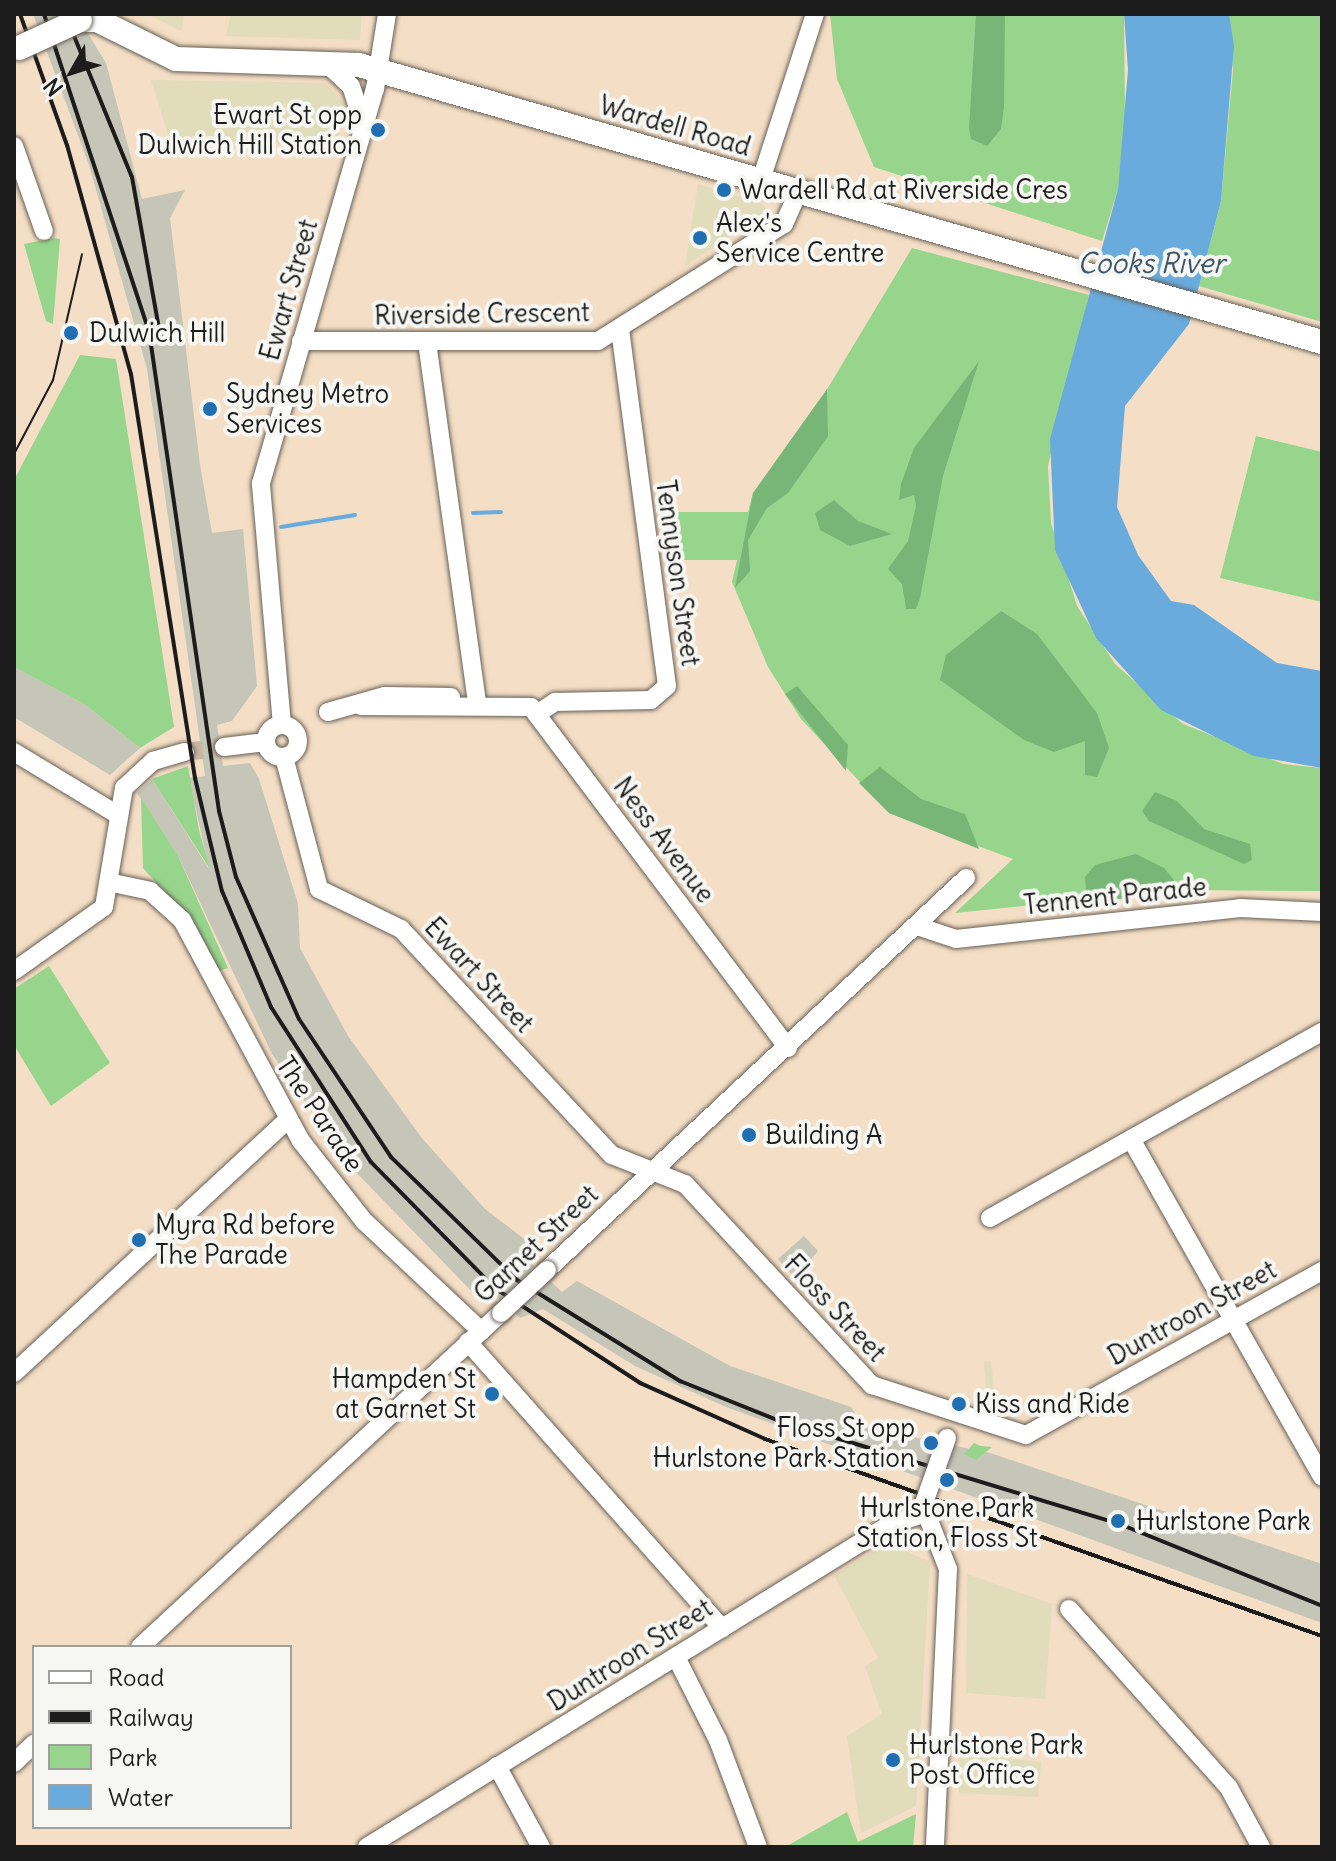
<!DOCTYPE html>
<style>
body{margin:0}
#map{position:relative;width:1336px;height:1861px;overflow:hidden;background:#f4dec5;font-family:Delius,sans-serif}
div>[style]{position:absolute}
[style*='--x']{left:calc(var(--x)*1px);top:calc(var(--y)*1px);width:calc(var(--w)*1px);rotate:calc(var(--a)*1deg)}
.built>*{inset:0;background:#e1dcba}
.industrial>*{inset:0;background:#c5c5b8}
.green>*{inset:0;background:#96d58b}
.forest>*{inset:0;background:#78b677}
.water>*{inset:0;background:#69abdd}
.stream>*{height:4px;margin:-2px;padding:0 2px;transform-origin:2px;border-radius:2px;background:#69abdd}
.minor-tunnel>*{height:18px;margin-top:-9px;transform-origin:0;background:repeating-linear-gradient(90deg,#c9b7a3 0 18px,transparent 0 27px)}
.roads{filter:drop-shadow(0 0 2px #686057) drop-shadow(0 0 2px #686057)}
.minor>*{height:18px;margin:-9px;padding:0 9px;transform-origin:9px;border-radius:9px;background:#fff}
.minor>.ring{margin:-9px;padding:0;box-sizing:content-box;background:none;border:18px solid #fff;border-radius:50%}
.major>*{height:24px;margin:-12px;padding:0 12px;transform-origin:12px;border-radius:12px;background:#fff}
.tram>*{height:2px;margin:-1px;padding:0 1px;transform-origin:1px;border-radius:1px;background:#1c1c1c}
.rail>*{height:4px;margin:-2px;padding:0 2px;transform-origin:2px;border-radius:2px;background:#1c1c1c}
.bridges{filter:drop-shadow(0 0 2px #686057) drop-shadow(0 0 2px #686057)}
.minor-bridge>*{height:18px;margin:-9px;padding:0 9px;transform-origin:9px;border-radius:9px;background:#fff}
.major-bridge>*{height:24px;margin:-12px;padding:0 12px;transform-origin:12px;border-radius:12px;background:#fff}
.dots>*{width:22px;height:22px;translate:-50% -50%;box-sizing:border-box;border:4px solid #f6f6f2;border-radius:50%}
span{translate:-50% -50%;white-space:nowrap;text-align:center;line-height:1.15;-webkit-text-stroke:8px #f6f6f2;paint-order:stroke}
.poi-label{font-size:26px;color:#1c1c1c}
.right{translate:-100% -50%;text-align:right}
.left{translate:0 -50%;text-align:left}
.street-label{font-size:26px;color:#1c1c1c}
.water-label{font-size:28px;color:#3b5569;font-style:italic}
.frame{position:absolute;inset:0;border:16px solid #1c1c1c;pointer-events:none}
.legend{position:absolute;left:32px;top:1645px;width:260px;height:184px;box-sizing:border-box;background:#f6f6f2;border:2px solid #9f9f9c;margin:0;padding:10px 14px;list-style:none;font-size:24px;color:#1c1c1c}
.legend li{display:flex;align-items:center;gap:16px;height:40px}
.legend b{width:40px;border:2px solid #9f9f9c}
.north{position:absolute;left:32px;top:32px;width:80px;height:80px;-webkit-text-stroke:6px #f6f6f2;paint-order:stroke;rotate:231deg;font-size:22px;font-weight:700;line-height:32px;text-align:center;color:#1c1c1c}
.north::after{content:'';display:block;margin:auto;width:28px;height:36px;background:#1c1c1c;clip-path:polygon(50% 0,100% 100%,50% 72%,0 100%)}
</style>
<div id="map">
<div class="built">
<div style="clip-path:polygon(147px 14px,185px 14px,181px 31px)"></div>
<div style="clip-path:polygon(231px 14px,362px 14px,360px 40px,226px 36px)"></div>
<div style="clip-path:polygon(151px 80px,325px 83px,345px 105px,337px 144px,171px 143px)"></div>
<div style="clip-path:polygon(698px 184px,764px 204px,765px 213px,685px 266px)"></div>
<div style="clip-path:polygon(991px 1361px,996px 1405px,987px 1402px,984px 1362px)"></div>
<div style="clip-path:polygon(888px 1543px,930px 1562px,916px 1806px,861px 1833px,847px 1736px,882px 1714px,865px 1666px,878px 1658px,834px 1575px)"></div>
<div style="clip-path:polygon(967px 1574px,1052px 1604px,1045px 1699px,966px 1693px)"></div>
<div style="clip-path:polygon(960px 1753px,1041px 1762px,1038px 1797px,959px 1793px)"></div>
</div>
<div class="industrial">
<div style="clip-path:polygon(33px 14px,76px 14px,106px 63px,142px 199px,185px 190px,170px 218px,200px 465px,212px 533px,243px 529px,257px 686px,232px 721px,217px 725px,223px 766px,250px 763px,259px 779px,298px 904px,300px 948px,348px 1036px,421px 1137px,485px 1209px,540px 1251px,529px 1261px,562px 1292px,577px 1281px,730px 1366px,851px 1407px,864px 1427px,990px 1453px,1322px 1564px,1322px 1623px,726px 1407px,635px 1366px,543px 1309px,520px 1318px,497px 1297px,484px 1304px,347px 1163px,272px 1054px,178px 856px,137px 793px,152px 779px,209px 869px,189px 778px,205px 776px,147px 369px,89px 165px)"></div>
<div style="clip-path:polygon(14px 667px,84px 704px,140px 748px,110px 775px,14px 717px)"></div>
<div style="clip-path:polygon(804px 1236px,818px 1251px,795px 1278px,778px 1259px)"></div>
</div>
<div class="green">
<div style="clip-path:polygon(830px 14px,1124px 14px,1125px 118px,1118px 189px,1102px 241px,874px 167px,837px 79px)"></div>
<div style="clip-path:polygon(1229px 14px,1322px 14px,1322px 322px,1199px 286px,1221px 201px,1233px 70px)"></div>
<div style="clip-path:polygon(55px 238px,60px 239px,53px 324px,46px 321px,24px 244px)"></div>
<div style="clip-path:polygon(912px 248px,1089px 295px,1048px 466px,1051px 523px,1077px 606px,1115px 664px,1183px 724px,1283px 764px,1322px 768px,1322px 891px,1182px 890px,955px 913px,1013px 859px,889px 813px,801px 719px,768px 667px,732px 582px,737px 560px,668px 560px,663px 512px,748px 512px,753px 493px,808px 421px)"></div>
<div style="clip-path:polygon(80px 355px,116px 359px,174px 727px,140px 748px,84px 704px,14px 667px,14px 480px)"></div>
<div style="clip-path:polygon(1256px 436px,1322px 452px,1322px 602px,1220px 578px)"></div>
<div style="clip-path:polygon(188px 766px,199px 830px,210px 869px,152px 779px)"></div>
<div style="clip-path:polygon(141px 798px,178px 856px,228px 968px,219px 971px,193px 923px,143px 868px)"></div>
<div style="clip-path:polygon(49px 966px,110px 1063px,51px 1106px,14px 1045px,14px 989px)"></div>
<div style="clip-path:polygon(974px 1443px,981px 1446px,992px 1447px,976px 1460px,964px 1454px)"></div>
<div style="clip-path:polygon(847px 1812px,858px 1842px,916px 1814px,913px 1847px,785px 1847px)"></div>
</div>
<div class="forest">
<div style="clip-path:polygon(976px 14px,1005px 14px,1004px 107px,1001px 129px,987px 146px,971px 139px,969px 128px)"></div>
<div style="clip-path:polygon(979px 361px,943px 476px,920px 598px,916px 609px,906px 609px,902px 584px,888px 569px,908px 541px,916px 506px,914px 495px,899px 500px,901px 484px,914px 448px)"></div>
<div style="clip-path:polygon(827px 389px,828px 436px,788px 493px,767px 508px,748px 540px,750px 571px,735px 588px,753px 493px)"></div>
<div style="clip-path:polygon(834px 500px,858px 521px,892px 534px,850px 546px,820px 530px,815px 513px)"></div>
<div style="clip-path:polygon(1001px 611px,1037px 634px,1097px 713px,1109px 748px,1097px 777px,1085px 775px,1085px 741px,1054px 752px,1024px 740px,940px 680px,946px 655px)"></div>
<div style="clip-path:polygon(797px 686px,848px 745px,846px 771px,785px 694px)"></div>
<div style="clip-path:polygon(880px 767px,921px 799px,965px 814px,979px 849px,889px 813px,859px 783px)"></div>
<div style="clip-path:polygon(1155px 792px,1177px 801px,1204px 829px,1250px 844px,1252px 860px,1244px 864px,1149px 821px,1142px 811px)"></div>
<div style="clip-path:polygon(1136px 854px,1164px 868px,1182px 890px,1087px 904px,1085px 877px,1095px 865px)"></div>
</div>
<div class="water">
<div style="clip-path:polygon(1124px 14px,1229px 14px,1234px 46px,1221px 201px,1199px 286px,1189px 324px,1125px 406px,1117px 507px,1138px 555px,1171px 601px,1194px 605px,1277px 663px,1322px 671px,1322px 768px,1254px 756px,1161px 710px,1096px 638px,1055px 550px,1050px 439px,1118px 189px,1128px 70px)"></div>
</div>
<div class="stream">
<div style="--x:473;--y:513;--w:28;--a:-2"></div>
<div style="--x:281;--y:527;--w:75;--a:-9.2"></div>
</div>
<div class="minor-tunnel">
<div style="--x:185;--y:752;--w:39;--a:-7"></div>
</div>
<div class="roads">
<div class="minor">
<div style="--x:325;--y:62;--w:35;--a:43"></div>
<div style="--x:351;--y:86;--w:39;--a:72"></div>
<div style="--x:14;--y:146;--w:90;--a:70.6"></div>
<div style="--x:761;--y:180;--w:175;--a:-72"></div>
<div style="--x:301;--y:341;--w:297;--a:0"></div>
<div style="--x:598;--y:341;--w:220;--a:-32.2"></div>
<div style="--x:784;--y:224;--w:37;--a:-66"></div>
<div style="--x:427;--y:342;--w:363;--a:82.1"></div>
<div style="--x:361;--y:706;--w:170;--a:0.3"></div>
<div style="--x:531;--y:707;--w:427;--a:53"></div>
<div style="--x:328;--y:712;--w:59;--a:-15.7"></div>
<div style="--x:385;--y:696;--w:66;--a:0.9"></div>
<div style="--x:537;--y:714;--w:22;--a:-34"></div>
<div style="--x:555;--y:702;--w:96;--a:-1.2"></div>
<div style="--x:651;--y:700;--w:21;--a:-41"></div>
<div style="--x:667;--y:686;--w:360;--a:-97.5"></div>
<div style="--x:282;--y:725;--w:243;--a:-95"></div>
<div style="--x:261;--y:483;--w:410;--a:-73.9"></div>
<div style="--x:375;--y:89;--w:76;--a:-80.9"></div>
<div class="ring" style="left:266px;top:725px;width:14px;height:14px"></div>
<div style="--x:224;--y:747;--w:42;--a:-6.8"></div>
<div style="--x:14;--y:752;--w:122;--a:31.2"></div>
<div style="--x:284;--y:757;--w:137;--a:75.1"></div>
<div style="--x:319;--y:889;--w:91;--a:26"></div>
<div style="--x:401;--y:929;--w:309;--a:47"></div>
<div style="--x:612;--y:1155;--w:79;--a:21.7"></div>
<div style="--x:685;--y:1184;--w:275;--a:47.1"></div>
<div style="--x:872;--y:1385;--w:162;--a:18"></div>
<div style="--x:1026;--y:1435;--w:338;--a:-29"></div>
<div style="--x:113;--y:883;--w:38;--a:12"></div>
<div style="--x:150;--y:891;--w:43;--a:42.2"></div>
<div style="--x:182;--y:920;--w:251;--a:61.7"></div>
<div style="--x:301;--y:1141;--w:102;--a:51.8"></div>
<div style="--x:364;--y:1221;--w:161;--a:43.2"></div>
<div style="--x:917;--y:926;--w:41;--a:18.4"></div>
<div style="--x:956;--y:939;--w:286;--a:-6.2"></div>
<div style="--x:1240;--y:908;--w:82;--a:2.8"></div>
<div style="--x:14;--y:971;--w:110;--a:-35.4"></div>
<div style="--x:104;--y:907;--w:121;--a:-80.5"></div>
<div style="--x:124;--y:788;--w:40;--a:-43"></div>
<div style="--x:153;--y:761;--w:33;--a:-16"></div>
<div style="--x:1131;--y:1139;--w:388;--a:60.5"></div>
<div style="--x:990;--y:1218;--w:380;--a:-29.3"></div>
<div style="--x:547;--y:1270;--w:574;--a:-43.09"></div>
<div style="--x:468;--y:1342;--w:383;--a:48.4"></div>
<div style="--x:14;--y:1373;--w:371;--a:-42.8"></div>
<div style="--x:923;--y:1505;--w:69;--a:68.7"></div>
<div style="--x:948;--y:1569;--w:278;--a:92.7"></div>
<div style="--x:1069;--y:1609;--w:240;--a:48.2"></div>
<div style="--x:1229;--y:1788;--w:67;--a:61.5"></div>
<div style="--x:140;--y:1647;--w:492;--a:-42.8"></div>
<div style="--x:676;--y:1657;--w:93;--a:63.2"></div>
<div style="--x:718;--y:1740;--w:114;--a:69.5"></div>
<div style="--x:14;--y:1763;--w:28;--a:-44"></div>
<div style="--x:497;--y:1766;--w:92;--a:61.5"></div>
<div style="--x:367;--y:1847;--w:613;--a:-31.67"></div>
<div style="--x:889;--y:1525;--w:36;--a:-18"></div>
</div>
<div class="major">
<div style="--x:80;--y:20;--w:17;--a:0"></div>
<div style="--x:97;--y:20;--w:88;--a:26.3"></div>
<div style="--x:176;--y:59;--w:183;--a:1.9"></div>
<div style="--x:359;--y:65;--w:1002;--a:16.05"></div>
</div>
</div>
<div class="tram">
<div style="--x:14;--y:454;--w:84;--a:-62.2"></div>
<div style="--x:53;--y:380;--w:129;--a:-77"></div>
</div>
<div class="rail">
<div style="--x:20;--y:14;--w:139;--a:70.3"></div>
<div style="--x:67;--y:145;--w:238;--a:74.4"></div>
<div style="--x:131;--y:374;--w:409;--a:81"></div>
<div style="--x:195;--y:778;--w:116;--a:76.6"></div>
<div style="--x:222;--y:891;--w:126;--a:67.1"></div>
<div style="--x:271;--y:1007;--w:184;--a:57.2"></div>
<div style="--x:371;--y:1162;--w:178;--a:45.5"></div>
<div style="--x:496;--y:1289;--w:172;--a:33.1"></div>
<div style="--x:640;--y:1383;--w:137;--a:24.1"></div>
<div style="--x:765;--y:1439;--w:591;--a:19.48"></div>
<div style="--x:44;--y:14;--w:334;--a:71.7"></div>
<div style="--x:149;--y:331;--w:485;--a:81.7"></div>
<div style="--x:219;--y:811;--w:68;--a:75.6"></div>
<div style="--x:236;--y:877;--w:155;--a:66.1"></div>
<div style="--x:299;--y:1019;--w:166;--a:56.3"></div>
<div style="--x:391;--y:1157;--w:176;--a:44.3"></div>
<div style="--x:517;--y:1280;--w:192;--a:31.8"></div>
<div style="--x:680;--y:1381;--w:105;--a:21.9"></div>
<div style="--x:777;--y:1420;--w:361;--a:16.9"></div>
<div style="--x:1122;--y:1525;--w:216;--a:22"></div>
<div style="--x:65;--y:14;--w:176;--a:67.7"></div>
<div style="--x:132;--y:177;--w:165;--a:79.9"></div>
</div>
<div class="bridges">
<div class="minor-bridge">
<div style="--x:501;--y:1313;--w:63;--a:-43.1"></div>
<div style="--x:924;--y:1503;--w:69;--a:-70.5"></div>
</div>
<div class="major-bridge">
<div style="--x:19;--y:48;--w:67;--a:-24.7"></div>
</div>
</div>
<div class="dots">
<div style="left:378px;top:130px;background:#1f6fb2"></div>
<div style="left:724px;top:190px;background:#1f6fb2"></div>
<div style="left:700px;top:238px;background:#1f6fb2"></div>
<div style="left:71px;top:333px;background:#1f6fb2"></div>
<div style="left:210px;top:409px;background:#1f6fb2"></div>
<div style="left:749px;top:1135px;background:#1f6fb2"></div>
<div style="left:139px;top:1240px;background:#1f6fb2"></div>
<div style="left:492px;top:1394px;background:#1f6fb2"></div>
<div style="left:959px;top:1404px;background:#1f6fb2"></div>
<div style="left:931px;top:1443px;background:#1f6fb2"></div>
<div style="left:947px;top:1480px;background:#1f6fb2"></div>
<div style="left:1118px;top:1521px;background:#1f6fb2"></div>
<div style="left:893px;top:1760px;background:#1f6fb2"></div>
</div>
<div class="poi-label">
<span class="right" style="left:362px;top:130px">Ewart St opp<br>Dulwich Hill Station</span>
<span class="left" style="left:740px;top:190px">Wardell Rd at Riverside Cres</span>
<span class="left" style="left:716px;top:238px">Alex's<br>Service Centre</span>
<span class="left" style="left:89px;top:333px">Dulwich Hill</span>
<span class="left" style="left:226px;top:409px">Sydney Metro<br>Services</span>
<span class="left" style="left:765px;top:1135px">Building A</span>
<span class="left" style="left:155px;top:1240px">Myra Rd before<br>The Parade</span>
<span class="right" style="left:476px;top:1394px">Hampden St<br>at Garnet St</span>
<span class="left" style="left:975px;top:1404px">Kiss and Ride</span>
<span class="right" style="left:915px;top:1443px">Floss St opp<br>Hurlstone Park Station</span>
<span style="left:947px;top:1523px">Hurlstone Park<br>Station, Floss St</span>
<span class="left" style="left:1136px;top:1521px">Hurlstone Park</span>
<span class="left" style="left:909px;top:1760px">Hurlstone Park<br>Post Office</span>
</div>
<div class="street-label">
<span style="left:675px;top:126px;rotate:16deg">Wardell Road</span>
<span style="left:289px;top:290px;rotate:-74deg">Ewart Street</span>
<span style="left:482px;top:314px;rotate:-1deg">Riverside Crescent</span>
<span style="left:678px;top:573px;rotate:82deg">Tennyson Street</span>
<span style="left:664px;top:840px;rotate:53deg">Ness Avenue</span>
<span style="left:1115px;top:896px;rotate:-6deg">Tennent Parade</span>
<span style="left:479px;top:975px;rotate:47deg">Ewart Street</span>
<span style="left:320px;top:1114px;rotate:56deg">The Parade</span>
<span style="left:536px;top:1244px;rotate:-43deg">Garnet Street</span>
<span style="left:835px;top:1308px;rotate:47deg">Floss Street</span>
<span style="left:1192px;top:1313px;rotate:-29deg">Duntroon Street</span>
<span style="left:630px;top:1655px;rotate:-32deg">Duntroon Street</span>
</div>
<div class="water-label">
<span style="left:1151px;top:263px">Cooks River</span>
</div>
<div class="frame"></div>
<ul class="legend">
<li><b style="height:10px;background:#fff"></b>Road</li>
<li><b style="height:10px;background:#1c1c1c"></b>Railway</li>
<li><b style="height:22px;background:#96d58b"></b>Park</li>
<li><b style="height:22px;background:#69abdd"></b>Water</li>
</ul>
<div class="north">N</div>
</div>
